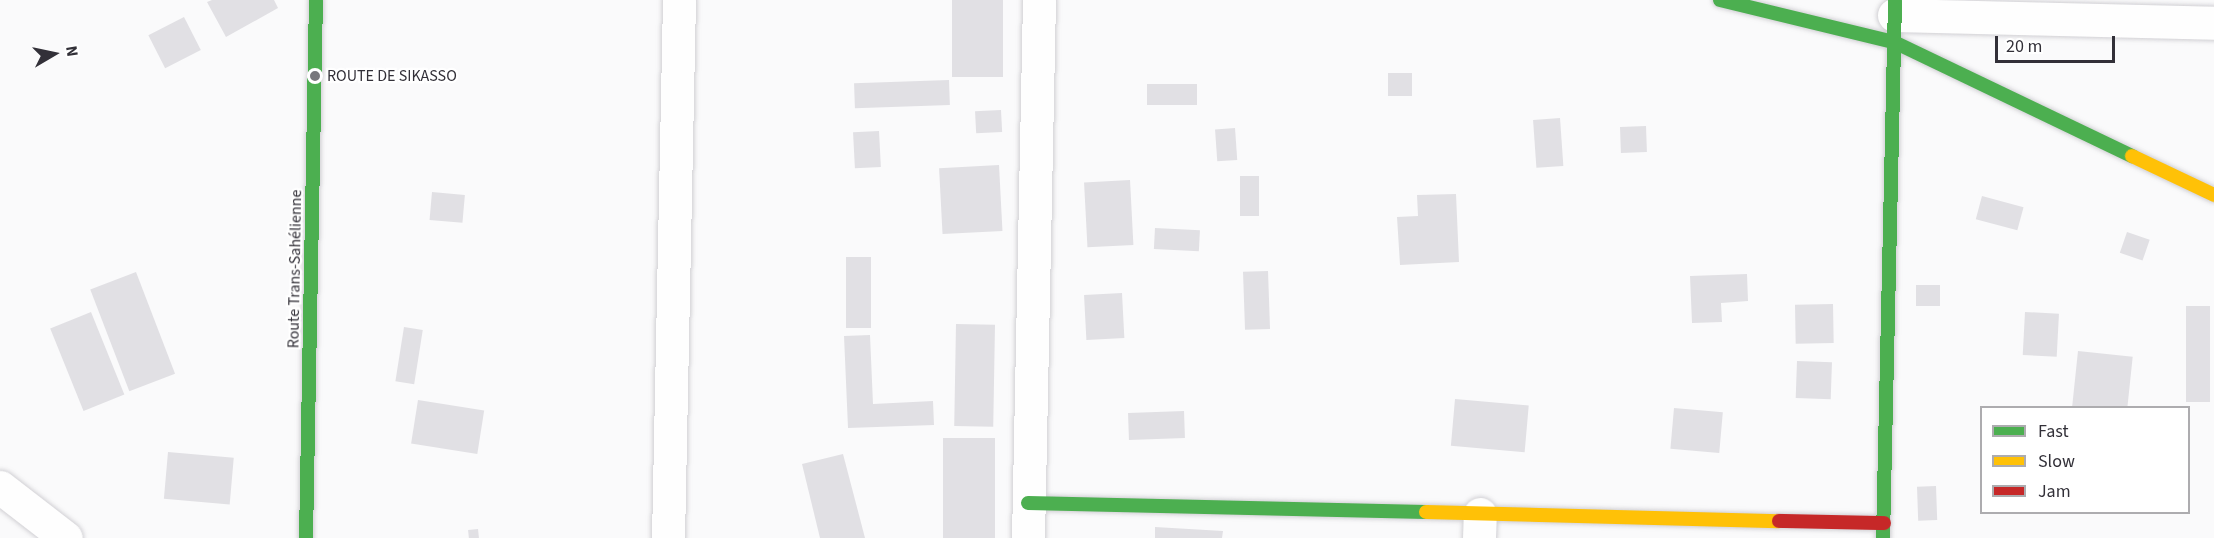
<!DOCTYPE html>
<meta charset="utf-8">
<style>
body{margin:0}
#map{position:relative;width:2214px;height:538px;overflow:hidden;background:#fafafb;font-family:"Source Sans 3",sans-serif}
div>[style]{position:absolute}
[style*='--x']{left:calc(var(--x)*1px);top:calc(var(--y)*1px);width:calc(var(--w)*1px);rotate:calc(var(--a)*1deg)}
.building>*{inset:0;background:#e1e0e4;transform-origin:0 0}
.roads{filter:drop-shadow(0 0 2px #d1d0d4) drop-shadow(0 0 2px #d1d0d4)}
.street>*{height:33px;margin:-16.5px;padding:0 16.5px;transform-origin:16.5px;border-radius:16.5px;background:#fefefe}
.fast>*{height:14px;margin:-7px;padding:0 7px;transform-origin:7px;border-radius:7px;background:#4caf50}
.slow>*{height:14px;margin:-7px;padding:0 7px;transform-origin:7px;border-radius:7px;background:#ffc107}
.jam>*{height:14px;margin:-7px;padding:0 7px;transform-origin:7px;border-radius:7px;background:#c62828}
.dots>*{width:16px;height:16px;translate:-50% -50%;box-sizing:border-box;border:3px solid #fff;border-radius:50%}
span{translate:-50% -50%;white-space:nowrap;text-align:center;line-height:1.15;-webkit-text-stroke:4.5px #fff;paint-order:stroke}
.poi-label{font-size:16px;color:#323038}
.left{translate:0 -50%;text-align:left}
.street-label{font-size:16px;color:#323038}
.legend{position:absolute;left:1980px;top:406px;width:210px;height:108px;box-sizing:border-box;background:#fff;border:2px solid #adacaf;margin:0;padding:8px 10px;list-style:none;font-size:18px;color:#323038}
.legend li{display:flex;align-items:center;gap:12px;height:30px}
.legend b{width:30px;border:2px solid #adacaf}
.north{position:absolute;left:24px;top:24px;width:60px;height:60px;-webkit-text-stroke:4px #fff;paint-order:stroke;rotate:81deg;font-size:16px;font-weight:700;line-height:24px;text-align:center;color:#323038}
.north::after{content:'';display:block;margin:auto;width:21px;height:27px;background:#323038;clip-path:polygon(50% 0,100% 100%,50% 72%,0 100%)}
.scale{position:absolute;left:1995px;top:36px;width:120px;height:27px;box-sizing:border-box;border:3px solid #323038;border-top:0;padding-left:8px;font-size:18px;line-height:21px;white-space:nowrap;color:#323038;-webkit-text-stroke:4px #fff;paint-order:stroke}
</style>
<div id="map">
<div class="building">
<div style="clip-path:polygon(212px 0,274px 0,278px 8px,226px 37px,207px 2px)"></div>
<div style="left:952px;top:0;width:51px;height:77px"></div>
<div style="left:184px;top:17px;width:37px;height:40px;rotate:63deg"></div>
<div style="left:1412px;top:73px;width:23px;height:24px;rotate:90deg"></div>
<div style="left:949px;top:80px;width:25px;height:95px;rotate:88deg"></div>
<div style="left:1197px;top:84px;width:21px;height:50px;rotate:90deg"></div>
<div style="left:1001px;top:110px;width:22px;height:26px;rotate:87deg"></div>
<div style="left:1560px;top:118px;width:48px;height:27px;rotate:86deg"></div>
<div style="left:1646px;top:126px;width:26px;height:26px;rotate:88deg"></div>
<div style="left:1235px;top:128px;width:32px;height:20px;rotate:86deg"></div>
<div style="left:879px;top:131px;width:36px;height:26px;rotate:87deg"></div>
<div style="left:999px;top:165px;width:66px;height:60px;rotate:87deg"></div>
<div style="left:1240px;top:176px;width:19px;height:40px"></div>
<div style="left:1130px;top:180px;width:65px;height:46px;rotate:87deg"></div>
<div style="left:432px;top:192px;width:33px;height:28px;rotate:5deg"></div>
<div style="clip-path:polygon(1456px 194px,1459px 262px,1400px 265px,1397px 217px,1418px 216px,1417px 195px)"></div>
<div style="left:1982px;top:196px;width:43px;height:24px;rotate:15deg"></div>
<div style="left:1155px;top:228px;width:45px;height:21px;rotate:3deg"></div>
<div style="left:2127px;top:232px;width:24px;height:22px;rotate:19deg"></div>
<div style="left:846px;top:257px;width:25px;height:71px"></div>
<div style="left:1268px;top:271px;width:58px;height:25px;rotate:88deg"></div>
<div style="left:136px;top:272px;width:109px;height:49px;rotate:69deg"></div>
<div style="clip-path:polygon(1747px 274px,1748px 301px,1721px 303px,1722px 322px,1692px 323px,1690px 276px)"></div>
<div style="left:1940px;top:285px;width:21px;height:24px;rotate:90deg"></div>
<div style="left:1122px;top:293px;width:45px;height:38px;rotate:87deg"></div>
<div style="left:1833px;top:304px;width:39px;height:38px;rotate:89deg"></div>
<div style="left:2186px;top:306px;width:24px;height:96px"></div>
<div style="left:91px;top:312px;width:89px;height:44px;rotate:68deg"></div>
<div style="left:2025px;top:312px;width:34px;height:43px;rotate:3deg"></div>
<div style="left:956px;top:324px;width:39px;height:102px;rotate:1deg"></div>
<div style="left:404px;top:327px;width:19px;height:55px;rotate:9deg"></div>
<div style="clip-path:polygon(870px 335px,873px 404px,933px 401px,934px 425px,848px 428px,844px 336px)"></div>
<div style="left:2078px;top:351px;width:55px;height:57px;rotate:6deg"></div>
<div style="left:1797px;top:361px;width:35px;height:37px;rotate:2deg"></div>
<div style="left:1455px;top:399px;width:74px;height:47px;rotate:5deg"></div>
<div style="left:418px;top:400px;width:67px;height:44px;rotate:9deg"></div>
<div style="left:1674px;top:408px;width:49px;height:41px;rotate:5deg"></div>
<div style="left:1184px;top:411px;width:27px;height:56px;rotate:88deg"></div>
<div style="left:943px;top:438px;width:52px;height:100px"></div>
<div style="left:168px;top:452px;width:66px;height:47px;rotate:5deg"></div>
<div style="clip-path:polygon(843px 454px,865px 538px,820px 538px,802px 464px)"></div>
<div style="left:1936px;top:486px;width:34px;height:19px;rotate:88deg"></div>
<div style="clip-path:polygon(1155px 527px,1223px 531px,1222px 538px,1155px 538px)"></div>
<div style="left:478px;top:529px;width:9px;height:10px;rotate:84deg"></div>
</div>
<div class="roads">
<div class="street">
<div style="--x:1894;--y:15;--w:320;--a:1.4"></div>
<div style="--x:0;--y:487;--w:83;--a:37.7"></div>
<div style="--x:668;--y:538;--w:538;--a:-88.83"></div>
<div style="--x:1028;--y:538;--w:538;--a:-88.83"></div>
<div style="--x:1479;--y:538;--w:24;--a:-88"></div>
</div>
<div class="fast">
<div style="--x:1720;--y:0;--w:179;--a:13.6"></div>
<div style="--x:1894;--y:42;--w:264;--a:25.6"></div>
<div style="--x:1028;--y:503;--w:398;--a:1.3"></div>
<div style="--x:306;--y:538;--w:538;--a:-88.94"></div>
<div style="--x:1883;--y:538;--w:538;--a:-88.72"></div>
</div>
<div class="slow">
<div style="--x:2132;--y:156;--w:91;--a:25.4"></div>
<div style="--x:1426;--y:512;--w:353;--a:1.5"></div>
</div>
<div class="jam">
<div style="--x:1779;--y:521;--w:105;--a:1.1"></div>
</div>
</div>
<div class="dots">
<div style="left:315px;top:76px;background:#78777c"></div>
</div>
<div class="poi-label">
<span class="left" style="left:327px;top:76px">ROUTE DE SIKASSO</span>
</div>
<div class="street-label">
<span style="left:295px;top:269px;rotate:-89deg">Route Trans-Sahélienne</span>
</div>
<ul class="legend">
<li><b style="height:8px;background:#4caf50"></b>Fast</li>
<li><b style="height:8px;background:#ffc107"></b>Slow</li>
<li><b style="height:8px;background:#c62828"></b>Jam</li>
</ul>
<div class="north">N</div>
<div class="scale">20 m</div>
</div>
